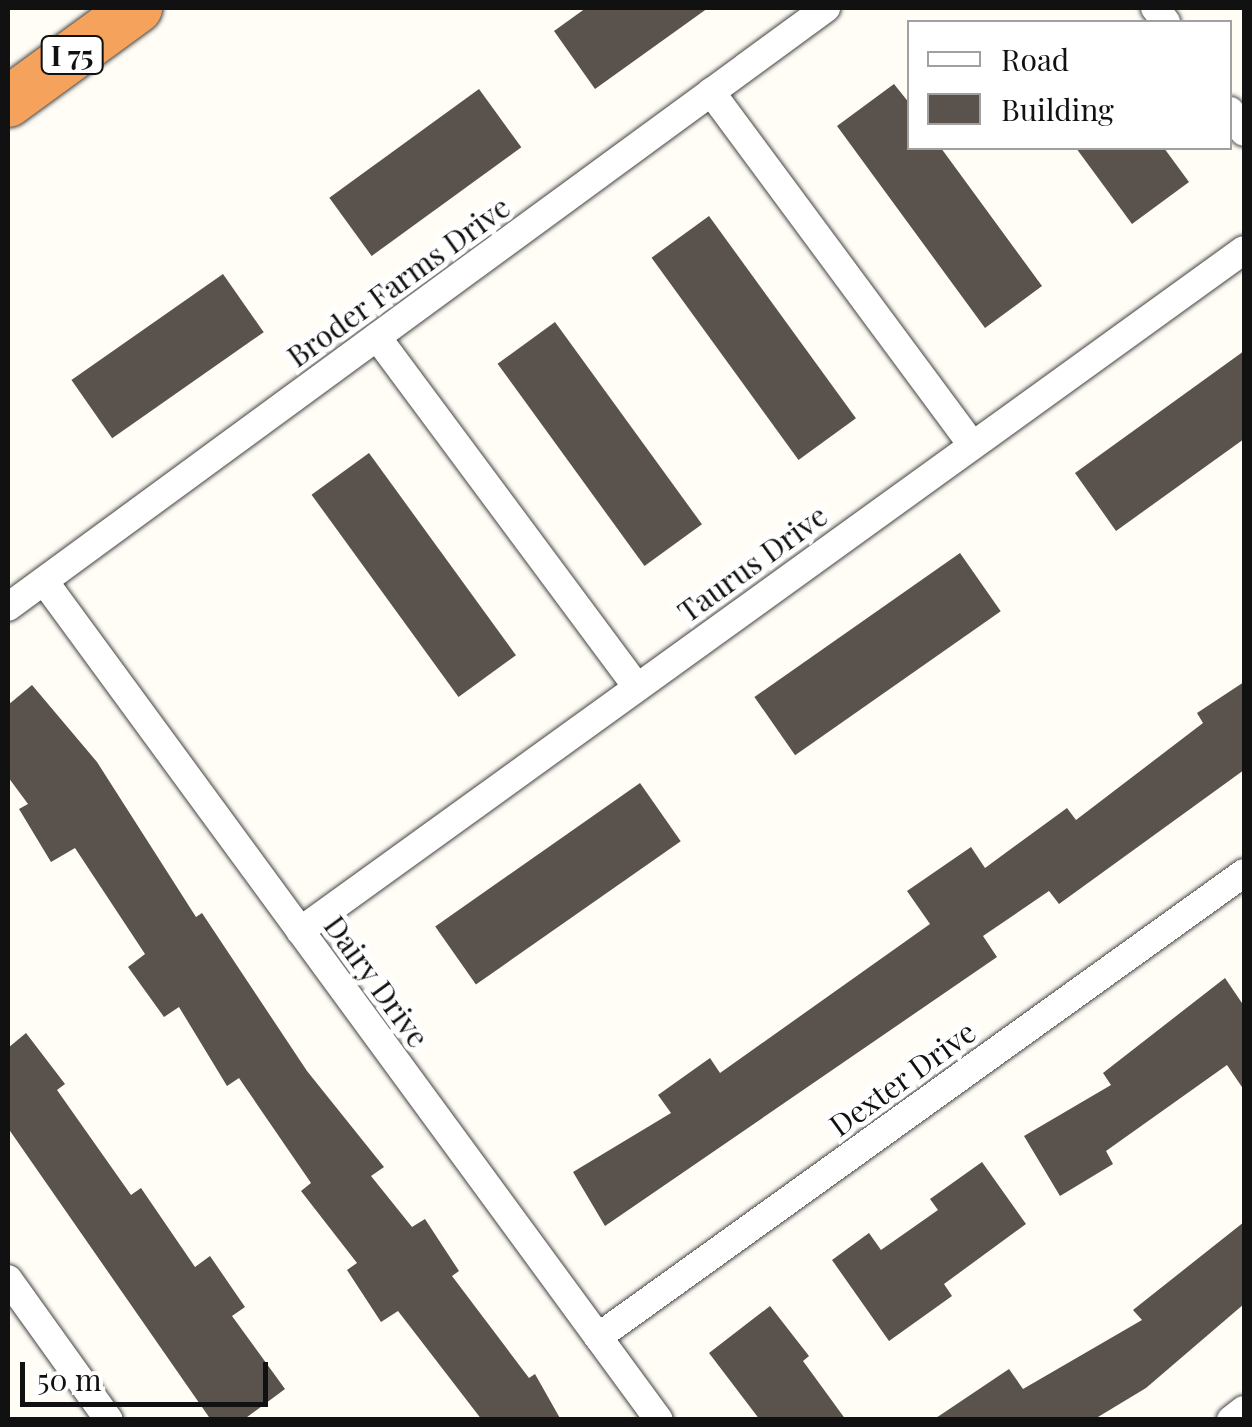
<!DOCTYPE html>
<style>
body{margin:0}
#map{position:relative;width:1252px;height:1427px;overflow:hidden;background:#fffdf5;font-family:"Playfair Display",serif}
div>[style]{position:absolute}
[style*='--x']{left:calc(var(--x)*1px);top:calc(var(--y)*1px);width:calc(var(--w)*1px);rotate:calc(var(--a)*1deg)}
.building>*{inset:0;background:#5a524d;transform-origin:0 0}
.roads{filter:drop-shadow(0 0 2px #444) drop-shadow(0 0 2px #444)}
.minor>*{height:28px;margin:-14px;padding:0 14px;transform-origin:14px;border-radius:14px;background:#fff}
.motorway>*{height:50px;margin:-25px;padding:0 25px;transform-origin:25px;border-radius:25px;background:#f5a25d}
span{translate:-50% -50%;white-space:nowrap;text-align:center;line-height:1.15;-webkit-text-stroke:10px #fff;paint-order:stroke}
.shield-label span{padding:2px 8px;background:#fff;border:2px solid;border-radius:8px;-webkit-text-stroke-width:0}
.shield-label{font-size:28px;color:#111;font-weight:700}
.street-label{font-size:30px;color:#111}
.frame{position:absolute;inset:0;border:10px solid #111;pointer-events:none}
.legend{position:absolute;left:907px;top:20px;width:325px;height:130px;box-sizing:border-box;background:#fff;border:2px solid #a0a0a0;margin:0;padding:12px 18px;list-style:none;font-size:30px;color:#111}
.legend li{display:flex;align-items:center;gap:20px;height:50px}
.legend b{width:50px;border:2px solid #a0a0a0}
.scale{position:absolute;left:20px;top:1362px;width:248px;height:45px;box-sizing:border-box;border:5px solid #111;border-top:0;padding-left:12px;font-size:30px;line-height:35px;white-space:nowrap;color:#111;-webkit-text-stroke:8px #fff;paint-order:stroke}
</style>
<div id="map">
<div class="building">
<div style="clip-path:polygon(586px 8px,708px 8px,595px 89px,554px 31px)"></div>
<div style="clip-path:polygon(894px 84px,910px 104px,910px 148px,941px 148px,1042px 286px,985px 328px,837px 126px)"></div>
<div style="left:479px;top:89px;width:72px;height:185px;rotate:54deg"></div>
<div style="clip-path:polygon(1076px 148px,1164px 148px,1189px 182px,1132px 224px)"></div>
<div style="left:709px;top:216px;width:250px;height:71px;rotate:54deg"></div>
<div style="left:223px;top:274px;width:71px;height:185px;rotate:55deg"></div>
<div style="left:555px;top:322px;width:250px;height:71px;rotate:54deg"></div>
<div style="clip-path:polygon(1244px 351px,1244px 439px,1116px 531px,1075px 473px)"></div>
<div style="left:369px;top:453px;width:250px;height:71px;rotate:54deg"></div>
<div style="left:960px;top:553px;width:71px;height:251px;rotate:55deg"></div>
<div style="clip-path:polygon(1244px 682px,1244px 770px,1059px 904px,1049px 891px,983px 936px,997px 957px,605px 1226px,573px 1172px,671px 1113px,658px 1095px,710px 1058px,720px 1073px,930px 924px,907px 891px,971px 847px,985px 868px,1067px 808px,1076px 820px,1203px 723px,1197px 713px)"></div>
<div style="clip-path:polygon(32px 685px,97px 762px,196px 917px,202px 913px,307px 1071px,384px 1167px,371px 1176px,412px 1227px,425px 1219px,459px 1271px,452px 1276px,529px 1378px,535px 1374px,561px 1420px,482px 1420px,398px 1311px,381px 1322px,347px 1270px,357px 1263px,301px 1191px,311px 1183px,239px 1078px,227px 1086px,179px 1007px,164px 1017px,128px 967px,145px 954px,75px 848px,51px 862px,19px 809px,28px 804px,8px 777px,8px 705px)"></div>
<div style="left:640px;top:783px;width:71px;height:250px;rotate:55deg"></div>
<div style="clip-path:polygon(1225px 978px,1244px 1006px,1244px 1090px,1227px 1065px,1106px 1151px,1113px 1164px,1060px 1196px,1024px 1136px,1111px 1085px,1103px 1073px)"></div>
<div style="clip-path:polygon(26px 1033px,65px 1084px,57px 1090px,131px 1195px,141px 1188px,195px 1267px,210px 1256px,245px 1307px,232px 1316px,285px 1389px,243px 1420px,211px 1420px,8px 1128px,8px 1048px)"></div>
<div style="clip-path:polygon(982px 1162px,1026px 1224px,944px 1284px,952px 1296px,889px 1341px,832px 1260px,869px 1233px,881px 1250px,938px 1210px,930px 1199px)"></div>
<div style="clip-path:polygon(1244px 1222px,1244px 1304px,1146px 1388px,1093px 1420px,933px 1420px,1009px 1369px,1023px 1389px,1142px 1320px,1133px 1310px)"></div>
<div style="clip-path:polygon(770px 1306px,809px 1356px,803px 1361px,846px 1420px,760px 1420px,709px 1353px)"></div>
</div>
<div class="roads">
<div class="minor">
<div style="--x:1155;--y:8;--w:18;--a:52"></div>
<div style="--x:711;--y:92;--w:438;--a:53.5"></div>
<div style="--x:1230;--y:111;--w:25;--a:56"></div>
<div style="--x:377;--y:337;--w:436;--a:53.4"></div>
<div style="--x:44;--y:581;--w:1040;--a:53.76"></div>
<div style="--x:8;--y:607;--w:1014;--a:-36.21"></div>
<div style="--x:300;--y:931;--w:1164;--a:-35.81"></div>
<div style="--x:8;--y:1279;--w:173;--a:54.4"></div>
<div style="--x:598;--y:1337;--w:795;--a:-35.69"></div>
<div style="--x:1231;--y:1420;--w:16;--a:-38"></div>
</div>
<div class="motorway">
<div style="--x:8;--y:102;--w:160;--a:-36.1"></div>
</div>
</div>
<div class="shield-label">
<span style="left:72px;top:55px">I 75</span>
</div>
<div class="street-label">
<span style="left:398px;top:281px;rotate:-36deg">Broder Farms Drive</span>
<span style="left:752px;top:563px;rotate:-36deg">Taurus Drive</span>
<span style="left:377px;top:981px;rotate:54deg">Dairy Drive</span>
<span style="left:902px;top:1078px;rotate:-36deg">Dexter Drive</span>
</div>
<div class="frame"></div>
<ul class="legend">
<li><b style="height:12px;background:#fff"></b>Road</li>
<li><b style="height:28px;background:#5a524d"></b>Building</li>
</ul>
<div class="scale">50 m</div>
</div>
